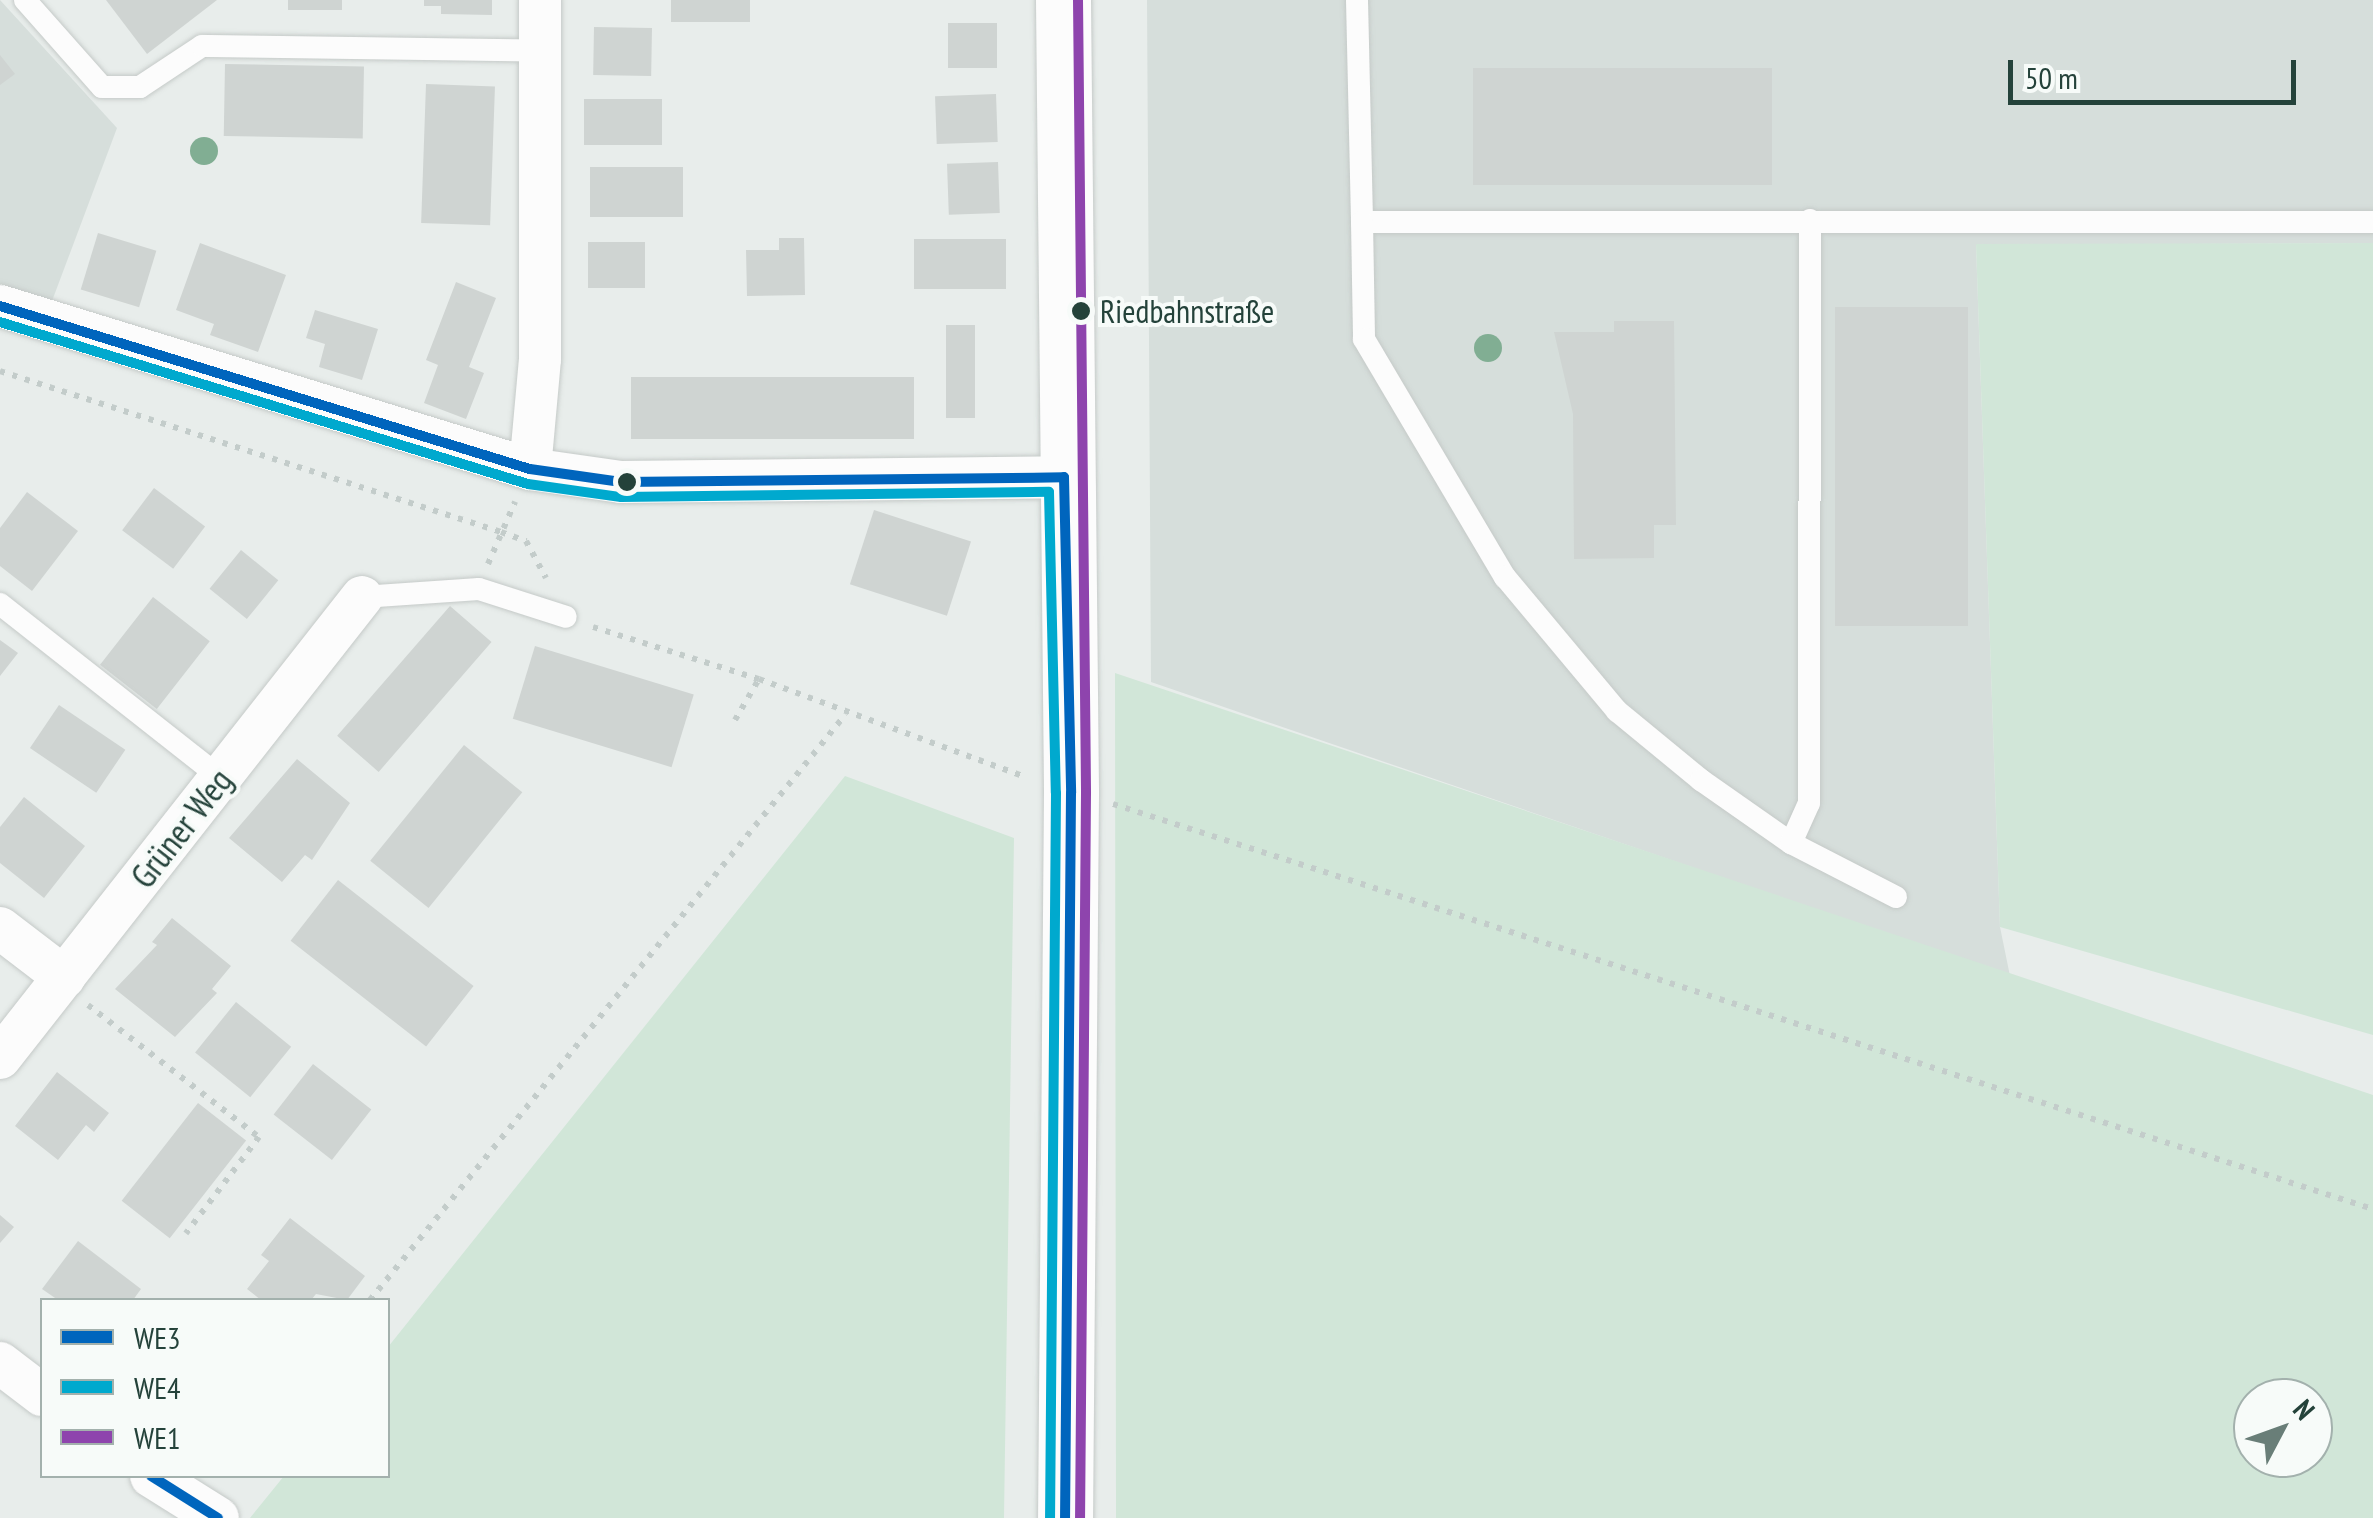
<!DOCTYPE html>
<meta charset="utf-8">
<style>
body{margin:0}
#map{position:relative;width:2373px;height:1518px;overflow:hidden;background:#e8edeb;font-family:"PT Sans Narrow",sans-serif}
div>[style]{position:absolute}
.built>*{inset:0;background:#d6dedb}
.green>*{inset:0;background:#d1e6d8}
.building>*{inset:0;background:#cfd4d2;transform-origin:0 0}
.path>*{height:6px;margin-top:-3px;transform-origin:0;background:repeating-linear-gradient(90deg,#c3ccca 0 5px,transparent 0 13px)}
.roads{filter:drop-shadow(0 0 2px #c5cac8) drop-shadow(0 0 2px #c5cac8)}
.lane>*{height:22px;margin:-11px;padding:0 11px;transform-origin:11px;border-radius:11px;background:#fcfcfc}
.street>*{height:42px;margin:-21px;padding:0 21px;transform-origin:21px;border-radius:21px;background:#fcfcfc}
.secondary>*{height:55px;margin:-27.5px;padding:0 27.5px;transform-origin:27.5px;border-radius:27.5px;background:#fcfcfc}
.bus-1>*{height:10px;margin:-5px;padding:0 5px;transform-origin:5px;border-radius:5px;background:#0065bd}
.bus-2>*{height:10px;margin:-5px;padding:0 5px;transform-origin:5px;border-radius:5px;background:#00a9ce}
.bus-3>*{height:10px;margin:-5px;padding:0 5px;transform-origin:5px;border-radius:5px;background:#8e44ad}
.trees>*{width:28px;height:28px;margin:-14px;border-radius:50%;background:#81ae93}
.dots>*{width:28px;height:28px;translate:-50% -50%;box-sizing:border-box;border:5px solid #f7fbf9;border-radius:50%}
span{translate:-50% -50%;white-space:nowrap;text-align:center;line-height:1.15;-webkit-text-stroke:8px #f7fbf9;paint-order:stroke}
.bus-label{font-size:32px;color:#24423a}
.left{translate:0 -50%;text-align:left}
.street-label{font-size:35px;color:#24423a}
.legend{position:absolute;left:40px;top:1298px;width:350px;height:180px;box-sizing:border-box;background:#f7fbf9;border:2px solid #a3b1ad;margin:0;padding:12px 18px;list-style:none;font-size:30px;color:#24423a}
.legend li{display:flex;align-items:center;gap:20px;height:50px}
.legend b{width:50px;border:2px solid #a3b1ad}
.north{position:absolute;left:2233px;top:1378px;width:100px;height:100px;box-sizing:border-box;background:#f7fbf9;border:2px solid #a3b1ad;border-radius:50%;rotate:49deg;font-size:28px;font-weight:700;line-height:40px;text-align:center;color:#24423a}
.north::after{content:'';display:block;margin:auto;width:35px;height:45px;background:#697e78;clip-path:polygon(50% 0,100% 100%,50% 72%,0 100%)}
.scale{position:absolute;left:2008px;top:60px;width:288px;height:45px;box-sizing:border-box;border:5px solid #24423a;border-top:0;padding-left:12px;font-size:30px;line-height:35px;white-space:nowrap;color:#24423a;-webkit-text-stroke:8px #f7fbf9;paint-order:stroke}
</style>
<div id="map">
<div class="built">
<div style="clip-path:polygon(0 0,117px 128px,52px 301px,0 284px)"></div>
<div style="clip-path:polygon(1147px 0,2373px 0,2373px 243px,1976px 245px,2000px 927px,2010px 976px,1151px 682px)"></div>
</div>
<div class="green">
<div style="clip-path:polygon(2373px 243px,2373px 1035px,2000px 927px,1976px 244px)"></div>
<div style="clip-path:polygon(evenodd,1115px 673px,2373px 1095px,2373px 1518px,1116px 1518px,1115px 673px,2313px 1398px,2313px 1458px,2253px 1458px,2253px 1398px,2313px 1398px)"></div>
<div style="clip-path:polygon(845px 776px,1014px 838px,1004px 1518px,250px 1518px,284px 1476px,388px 1476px,388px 1347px)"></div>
</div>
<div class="building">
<div style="clip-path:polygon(106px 0,217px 0,147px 54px)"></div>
<div style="left:288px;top:0;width:54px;height:10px"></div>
<div style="clip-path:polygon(424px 0,492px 0,492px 15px,441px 14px,441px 6px,424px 6px)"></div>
<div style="left:671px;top:0;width:79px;height:22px"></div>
<div style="left:948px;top:23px;width:49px;height:45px"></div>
<div style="left:594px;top:27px;width:58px;height:48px;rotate:1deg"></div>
<div style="clip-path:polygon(0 55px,15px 74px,0 85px)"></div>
<div style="left:225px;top:64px;width:139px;height:72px;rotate:1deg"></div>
<div style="left:1772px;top:68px;width:117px;height:299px;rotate:90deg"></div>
<div style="left:426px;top:84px;width:69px;height:139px;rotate:2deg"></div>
<div style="left:996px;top:94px;width:48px;height:61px;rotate:88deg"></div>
<div style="left:662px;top:99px;width:46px;height:78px;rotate:90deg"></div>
<div style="left:998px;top:162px;width:51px;height:51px;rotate:88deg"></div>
<div style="left:590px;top:167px;width:93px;height:50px"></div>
<div style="left:98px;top:233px;width:61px;height:59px;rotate:17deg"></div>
<div style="clip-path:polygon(779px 238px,804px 238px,805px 295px,747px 296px,746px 250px,779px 250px)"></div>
<div style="left:914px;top:239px;width:92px;height:50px"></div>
<div style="left:588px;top:242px;width:57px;height:46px"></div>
<div style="clip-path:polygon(200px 243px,286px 275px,258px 352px,210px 335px,214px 324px,176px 310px)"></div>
<div style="clip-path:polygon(456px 282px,496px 298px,469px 367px,484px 373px,466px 419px,424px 403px,438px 365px,426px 360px)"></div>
<div style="left:1968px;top:307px;width:319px;height:133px;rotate:90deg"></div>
<div style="clip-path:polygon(315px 310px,378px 329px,362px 380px,319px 367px,325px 344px,306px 338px)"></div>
<div style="clip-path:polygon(1614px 321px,1674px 321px,1676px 525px,1654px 525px,1654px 558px,1574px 559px,1573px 414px,1554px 332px,1614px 332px)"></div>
<div style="left:946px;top:325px;width:29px;height:93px"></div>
<div style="left:631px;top:377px;width:283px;height:62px"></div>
<div style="left:154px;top:488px;width:64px;height:53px;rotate:37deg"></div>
<div style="clip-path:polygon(27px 492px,78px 531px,32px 591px,0 566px,0 528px)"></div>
<div style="left:874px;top:510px;width:102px;height:78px;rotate:18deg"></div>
<div style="left:241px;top:550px;width:48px;height:50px;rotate:39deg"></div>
<div style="left:153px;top:597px;width:72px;height:86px;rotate:38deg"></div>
<div style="left:450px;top:606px;width:55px;height:172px;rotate:41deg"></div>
<div style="clip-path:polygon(0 640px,18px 653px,0 676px)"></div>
<div style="left:535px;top:646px;width:166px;height:76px;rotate:17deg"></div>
<div style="left:59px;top:705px;width:80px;height:52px;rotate:34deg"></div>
<div style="left:464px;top:745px;width:75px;height:149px;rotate:39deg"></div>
<div style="clip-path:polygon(297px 759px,350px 803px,312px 860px,305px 855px,282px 882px,229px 838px)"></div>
<div style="clip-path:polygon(24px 797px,85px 846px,44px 898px,0 863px,0 827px)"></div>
<div style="left:338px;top:880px;width:172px;height:77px;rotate:38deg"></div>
<div style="clip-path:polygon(172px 918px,231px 966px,212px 989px,217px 993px,175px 1037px,115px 989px,157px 945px,152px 942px)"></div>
<div style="left:236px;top:1002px;width:71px;height:65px;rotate:39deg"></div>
<div style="left:313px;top:1064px;width:74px;height:64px;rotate:38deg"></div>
<div style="clip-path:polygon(57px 1072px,109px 1113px,94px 1132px,86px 1125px,58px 1160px,15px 1126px)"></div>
<div style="left:198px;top:1103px;width:61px;height:124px;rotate:38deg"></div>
<div style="clip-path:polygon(0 1215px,14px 1227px,0 1243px)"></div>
<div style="clip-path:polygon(290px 1218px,365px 1276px,347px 1300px,316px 1294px,311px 1300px,261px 1300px,247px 1289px,269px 1261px,261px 1255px)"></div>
<div style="clip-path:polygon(78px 1241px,141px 1289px,133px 1300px,58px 1300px,42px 1289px)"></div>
</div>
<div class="path">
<div style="left:0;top:371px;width:526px;rotate:17.82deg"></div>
<div style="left:501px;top:532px;width:27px;rotate:20deg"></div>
<div style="left:526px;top:541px;width:42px;rotate:61.6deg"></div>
<div style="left:488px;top:564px;width:68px;rotate:-66.5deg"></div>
<div style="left:593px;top:627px;width:174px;rotate:17.4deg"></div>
<div style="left:759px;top:679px;width:283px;rotate:20.2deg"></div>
<div style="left:735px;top:720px;width:48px;rotate:-59.7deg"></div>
<div style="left:1113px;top:804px;width:1323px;rotate:17.82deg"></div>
<div style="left:88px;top:1005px;width:216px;rotate:37.7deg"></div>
<div style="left:259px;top:1137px;width:121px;rotate:127.2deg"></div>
<div style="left:370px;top:1300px;width:754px;rotate:-50.92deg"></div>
</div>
<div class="roads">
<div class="lane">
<div style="left:25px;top:0;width:116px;rotate:48.5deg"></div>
<div style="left:102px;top:87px;width:38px"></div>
<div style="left:140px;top:87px;width:74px;rotate:-33.5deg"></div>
<div style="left:202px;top:46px;width:338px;rotate:0.8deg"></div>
<div style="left:1357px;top:0;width:222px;rotate:88.7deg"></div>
<div style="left:1362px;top:222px;width:1011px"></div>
<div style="left:1362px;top:222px;width:117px;rotate:89deg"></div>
<div style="left:1364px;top:339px;width:277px;rotate:59.4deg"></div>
<div style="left:1505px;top:577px;width:175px;rotate:50.1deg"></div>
<div style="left:1617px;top:711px;width:109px;rotate:39.4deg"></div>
<div style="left:1701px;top:780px;width:110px;rotate:35deg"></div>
<div style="left:1791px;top:843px;width:118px;rotate:27.2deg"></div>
<div style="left:362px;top:597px;width:117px;rotate:-3.9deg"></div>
<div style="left:479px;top:589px;width:91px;rotate:17.8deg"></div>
<div style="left:0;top:604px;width:281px;rotate:38.2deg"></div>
<div style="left:1791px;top:843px;width:44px;rotate:-65.8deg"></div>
<div style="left:1809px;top:803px;width:583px;rotate:-89.9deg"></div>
</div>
<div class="street">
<div style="left:0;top:306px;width:554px;rotate:17.1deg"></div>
<div style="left:530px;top:469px;width:92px;rotate:8.1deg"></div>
<div style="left:621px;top:482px;width:443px;rotate:-0.6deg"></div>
<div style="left:530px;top:469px;width:110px;rotate:-84.8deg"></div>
<div style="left:540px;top:359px;width:359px;rotate:-90deg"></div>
<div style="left:0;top:928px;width:81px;rotate:37.4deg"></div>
<div style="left:0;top:1058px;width:586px;rotate:-51.86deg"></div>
<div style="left:0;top:1363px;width:53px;rotate:37.3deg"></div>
<div style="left:151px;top:1476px;width:79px;rotate:32.1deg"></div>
</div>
<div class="secondary">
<div style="left:1063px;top:0;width:793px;rotate:89.42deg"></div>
<div style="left:1071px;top:793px;width:725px;rotate:90.47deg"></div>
</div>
</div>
<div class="bus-1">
<div style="left:0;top:306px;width:554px;rotate:17.1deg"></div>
<div style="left:530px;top:469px;width:92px;rotate:8.1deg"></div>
<div style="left:621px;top:482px;width:443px;rotate:-0.6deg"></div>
<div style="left:1064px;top:477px;width:316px;rotate:88.7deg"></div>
<div style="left:1071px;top:793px;width:725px;rotate:90.47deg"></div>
<div style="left:151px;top:1476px;width:79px;rotate:32.1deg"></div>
</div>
<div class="bus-2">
<div style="left:0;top:322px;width:552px;rotate:17.06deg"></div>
<div style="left:528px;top:484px;width:94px;rotate:8deg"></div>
<div style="left:621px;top:497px;width:428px;rotate:-0.7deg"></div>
<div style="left:1049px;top:492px;width:301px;rotate:88.7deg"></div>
<div style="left:1056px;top:793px;width:725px;rotate:90.47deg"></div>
</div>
<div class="bus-3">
<div style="left:1078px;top:0;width:793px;rotate:89.42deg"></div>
<div style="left:1086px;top:793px;width:725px;rotate:90.47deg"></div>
</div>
<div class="trees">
<div style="left:204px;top:151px"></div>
<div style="left:1488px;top:348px"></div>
</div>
<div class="dots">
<div style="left:1081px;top:311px;background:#24423a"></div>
<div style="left:627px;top:482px;background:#24423a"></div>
</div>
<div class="bus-label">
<span class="left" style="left:1100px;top:311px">Riedbahnstraße</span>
</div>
<div class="street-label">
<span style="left:181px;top:828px;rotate:-52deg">Grüner Weg</span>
</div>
<ul class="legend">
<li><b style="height:12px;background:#0065bd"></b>WE3</li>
<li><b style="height:12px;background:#00a9ce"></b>WE4</li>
<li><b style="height:12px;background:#8e44ad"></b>WE1</li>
</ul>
<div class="north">N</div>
<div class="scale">50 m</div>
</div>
